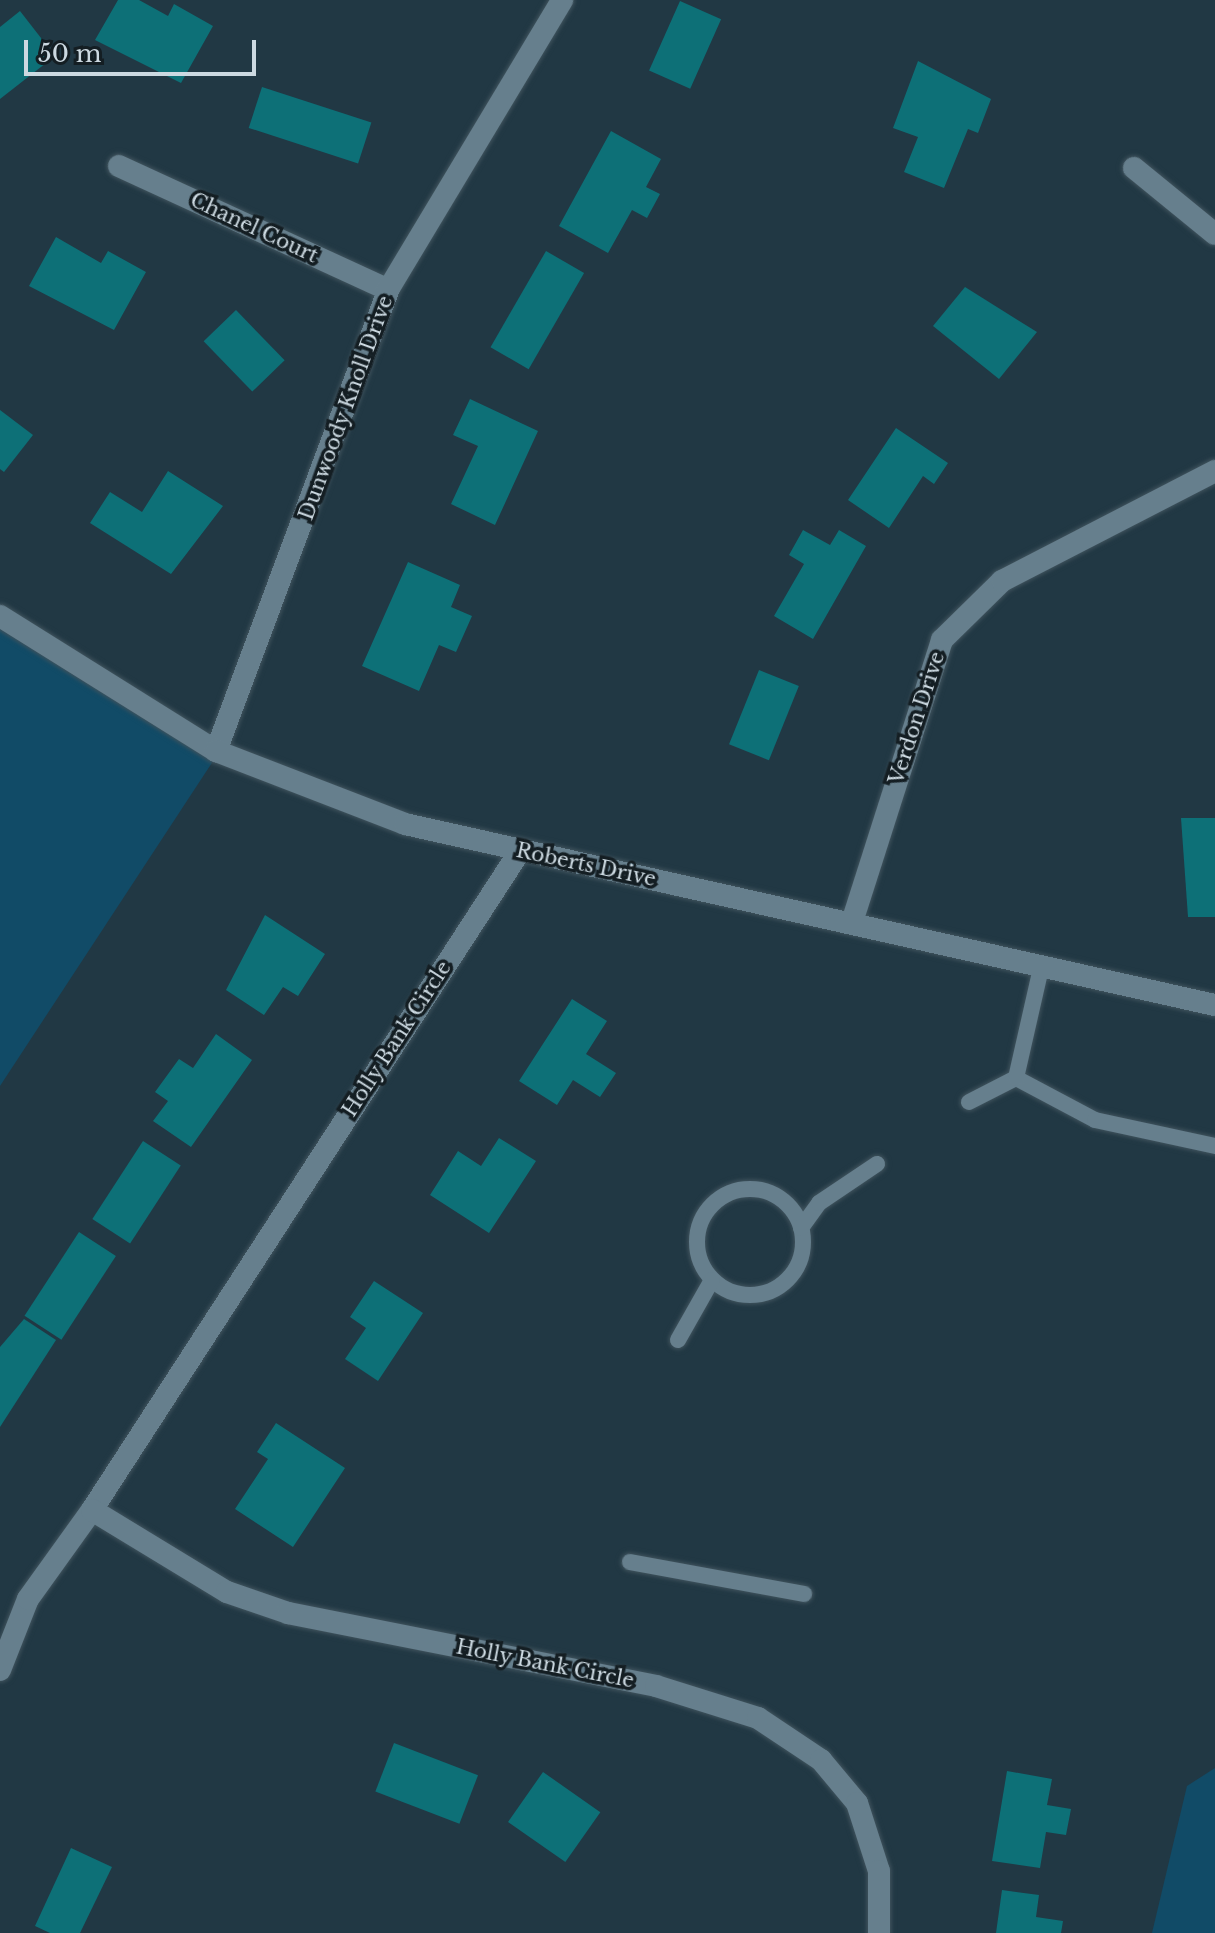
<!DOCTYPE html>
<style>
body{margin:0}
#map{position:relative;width:1215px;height:1933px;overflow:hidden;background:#213844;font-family:"Libre Baskerville",serif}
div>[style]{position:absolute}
.green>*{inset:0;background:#114b67}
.building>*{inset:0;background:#0d7077;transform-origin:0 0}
.roads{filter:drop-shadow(0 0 2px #40535d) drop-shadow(0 0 2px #40535d)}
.service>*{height:16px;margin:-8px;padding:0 8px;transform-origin:8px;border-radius:8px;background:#667f8d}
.service>.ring{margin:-8px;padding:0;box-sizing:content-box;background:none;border:16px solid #667f8d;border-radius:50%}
.minor>*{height:22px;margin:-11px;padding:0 11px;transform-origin:11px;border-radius:11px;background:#667f8d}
.tertiary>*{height:22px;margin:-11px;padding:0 11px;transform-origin:11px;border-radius:11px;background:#667f8d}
span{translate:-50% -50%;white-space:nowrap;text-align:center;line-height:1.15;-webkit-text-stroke:7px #141e23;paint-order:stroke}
.street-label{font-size:20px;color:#ccd9e1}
.scale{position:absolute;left:24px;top:40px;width:232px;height:36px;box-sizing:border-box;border:4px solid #ccd9e1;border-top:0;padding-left:10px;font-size:24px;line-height:28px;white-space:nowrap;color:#ccd9e1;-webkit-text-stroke:6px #141e23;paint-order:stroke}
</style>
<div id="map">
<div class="green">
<div style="clip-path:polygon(0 621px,219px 752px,0 1086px)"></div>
<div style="clip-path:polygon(1215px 1768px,1215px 1933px,1152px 1933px,1187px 1786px)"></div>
</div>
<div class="building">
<div style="clip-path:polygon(118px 0,139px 0,168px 16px,174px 4px,213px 26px,181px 83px,95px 40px)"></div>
<div style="left:680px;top:1px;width:45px;height:76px;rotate:24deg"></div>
<div style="clip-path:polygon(20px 11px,55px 56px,0 99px,0 27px)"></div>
<div style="clip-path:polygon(918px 61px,991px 99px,978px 133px,968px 129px,944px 188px,904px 172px,918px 137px,893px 128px)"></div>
<div style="left:262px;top:87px;width:115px;height:43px;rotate:18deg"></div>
<div style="clip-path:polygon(611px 131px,661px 159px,646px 187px,660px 194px,647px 218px,632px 210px,608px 253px,559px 226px)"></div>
<div style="clip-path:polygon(56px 237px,101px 263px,108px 251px,146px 272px,114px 330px,29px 286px)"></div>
<div style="left:546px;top:251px;width:44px;height:111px;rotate:30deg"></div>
<div style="clip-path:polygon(965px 287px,1037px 332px,999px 379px,933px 326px)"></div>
<div style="left:236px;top:310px;width:70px;height:45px;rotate:46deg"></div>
<div style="clip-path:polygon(470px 399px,538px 431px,495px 525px,451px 504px,478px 446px,453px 435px)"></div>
<div style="clip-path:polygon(0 410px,33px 435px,4px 472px,0 469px)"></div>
<div style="clip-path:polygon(896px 428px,948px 463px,934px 484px,923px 476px,889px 528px,848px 500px)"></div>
<div style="clip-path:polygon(168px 471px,223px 506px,171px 574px,90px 523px,110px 492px,142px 512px)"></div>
<div style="clip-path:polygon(803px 530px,830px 545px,839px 530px,866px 546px,813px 639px,774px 616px,804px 564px,789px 555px)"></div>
<div style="clip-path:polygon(408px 562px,460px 585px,451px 607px,472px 616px,456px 652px,439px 645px,419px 691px,362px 666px)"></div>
<div style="left:759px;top:670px;width:43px;height:80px;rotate:22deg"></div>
<div style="clip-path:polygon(1181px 818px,1215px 818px,1215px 917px,1188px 917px)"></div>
<div style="clip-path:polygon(265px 915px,325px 954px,298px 996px,283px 987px,264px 1015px,226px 990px)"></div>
<div style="clip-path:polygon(572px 999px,607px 1021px,586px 1054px,616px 1073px,600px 1097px,573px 1080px,557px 1105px,519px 1081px)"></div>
<div style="clip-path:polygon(216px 1034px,252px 1060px,191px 1147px,153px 1121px,168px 1101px,155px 1092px,179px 1059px,193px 1068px)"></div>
<div style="clip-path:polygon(499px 1138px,536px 1161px,489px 1233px,430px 1195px,458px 1151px,481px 1166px)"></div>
<div style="left:143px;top:1141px;width:45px;height:93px;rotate:33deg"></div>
<div style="left:79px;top:1232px;width:44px;height:100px;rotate:33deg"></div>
<div style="clip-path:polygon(374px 1281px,423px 1313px,378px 1381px,345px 1359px,366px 1328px,350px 1317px)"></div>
<div style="clip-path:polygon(24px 1319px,56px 1340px,0 1427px,0 1347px)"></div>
<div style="clip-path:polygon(276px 1423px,345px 1468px,293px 1547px,235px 1509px,268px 1459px,257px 1452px)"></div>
<div style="left:394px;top:1743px;width:90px;height:52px;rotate:21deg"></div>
<div style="clip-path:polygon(1007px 1771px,1052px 1779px,1047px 1805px,1071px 1809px,1066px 1835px,1046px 1832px,1040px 1868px,992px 1861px)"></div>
<div style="left:543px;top:1772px;width:70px;height:61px;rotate:35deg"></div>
<div style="clip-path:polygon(71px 1848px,112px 1867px,80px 1933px,50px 1933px,35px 1926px)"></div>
<div style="clip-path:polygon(1002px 1890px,1039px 1895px,1036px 1917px,1063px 1921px,1061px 1933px,996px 1933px)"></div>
</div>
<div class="roads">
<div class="service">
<div style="left:1016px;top:1078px;width:89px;rotate:28deg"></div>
<div style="left:1095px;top:1120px;width:123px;rotate:12.2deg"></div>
<div style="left:969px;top:1102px;width:53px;rotate:-27.1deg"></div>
<div style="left:1016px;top:1078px;width:117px;rotate:-77.2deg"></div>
<div class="ring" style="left:697px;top:1189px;width:90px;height:90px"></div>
<div style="left:801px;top:1228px;width:31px;rotate:-54deg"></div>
<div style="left:819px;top:1203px;width:70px;rotate:-33.9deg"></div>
<div style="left:678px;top:1340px;width:69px;rotate:-60.5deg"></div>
<div style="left:630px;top:1562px;width:177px;rotate:10.4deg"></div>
</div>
<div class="minor">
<div style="left:119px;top:166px;width:296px;rotate:24.7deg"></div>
<div style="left:1134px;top:168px;width:104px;rotate:39.2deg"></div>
<div style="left:216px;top:751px;width:492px;rotate:-69.5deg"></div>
<div style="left:388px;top:290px;width:338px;rotate:-59deg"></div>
<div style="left:852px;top:922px;width:296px;rotate:-72.3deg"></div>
<div style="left:942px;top:640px;width:84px;rotate:-44.5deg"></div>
<div style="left:1002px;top:581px;width:240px;rotate:-27.3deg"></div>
<div style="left:92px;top:1510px;width:786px;rotate:-57deg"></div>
<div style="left:0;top:1670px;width:76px;rotate:-68.5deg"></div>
<div style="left:28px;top:1599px;width:110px;rotate:-54.3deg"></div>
<div style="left:92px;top:1510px;width:158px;rotate:31.3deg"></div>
<div style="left:227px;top:1592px;width:65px;rotate:19deg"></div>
<div style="left:288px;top:1613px;width:375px;rotate:11.2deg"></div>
<div style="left:656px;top:1686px;width:107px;rotate:17.4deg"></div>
<div style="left:758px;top:1718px;width:76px;rotate:33.7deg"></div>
<div style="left:821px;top:1760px;width:56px;rotate:50.1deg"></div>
<div style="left:857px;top:1803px;width:71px;rotate:72.1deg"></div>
<div style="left:879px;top:1871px;width:62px;rotate:90deg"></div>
</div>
<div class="tertiary">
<div style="left:0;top:616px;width:255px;rotate:32deg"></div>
<div style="left:216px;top:751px;width:203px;rotate:21.1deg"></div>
<div style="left:405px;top:824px;width:830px;rotate:12.6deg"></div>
</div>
</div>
<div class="street-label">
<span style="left:254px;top:228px;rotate:25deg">Chanel Court</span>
<span style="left:346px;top:408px;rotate:-70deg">Dunwoody Knoll Drive</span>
<span style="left:917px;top:718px;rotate:-72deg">Verdon Drive</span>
<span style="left:586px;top:865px;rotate:12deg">Roberts Drive</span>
<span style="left:397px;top:1039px;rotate:-57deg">Holly Bank Circle</span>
<span style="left:545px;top:1664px;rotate:11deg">Holly Bank Circle</span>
</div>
<div class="scale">50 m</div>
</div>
